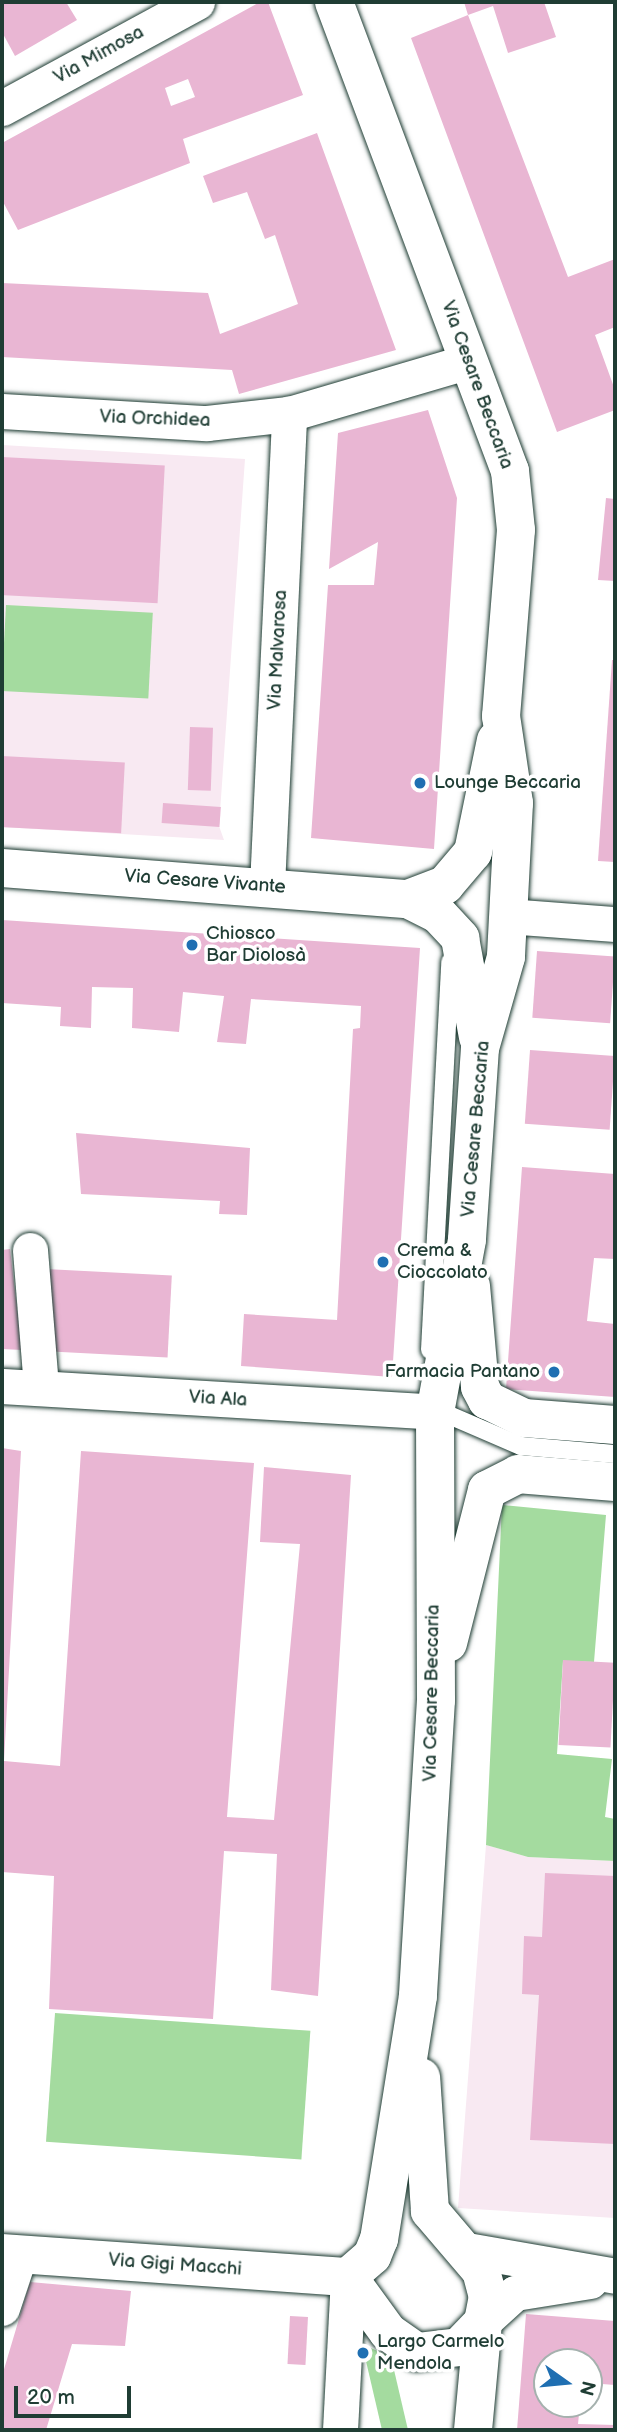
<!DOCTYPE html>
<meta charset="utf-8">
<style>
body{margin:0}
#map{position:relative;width:617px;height:2432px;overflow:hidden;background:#fff;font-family:"Balsamiq Sans",sans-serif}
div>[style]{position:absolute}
.built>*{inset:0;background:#f8e9f2}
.green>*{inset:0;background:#a4db9f;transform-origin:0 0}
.building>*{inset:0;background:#e9b6d3;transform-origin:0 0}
.roads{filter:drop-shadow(0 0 2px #1f3d34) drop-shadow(0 0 2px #1f3d34)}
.lane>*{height:18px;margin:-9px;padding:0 9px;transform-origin:9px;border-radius:9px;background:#fff}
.street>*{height:35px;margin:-17.5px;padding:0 17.5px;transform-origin:17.5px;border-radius:17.5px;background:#fff}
.secondary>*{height:38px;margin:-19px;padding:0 19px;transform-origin:19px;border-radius:19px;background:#fff}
.dots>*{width:19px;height:19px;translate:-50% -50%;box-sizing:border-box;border:4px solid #fff;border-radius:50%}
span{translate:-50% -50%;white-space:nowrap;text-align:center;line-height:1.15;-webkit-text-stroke:7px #fff;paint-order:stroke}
.street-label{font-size:19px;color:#1f3d34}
.poi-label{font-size:19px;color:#1f3d34}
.left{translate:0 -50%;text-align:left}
.right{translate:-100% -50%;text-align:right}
.frame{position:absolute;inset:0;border:4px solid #1f3d34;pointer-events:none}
.north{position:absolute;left:533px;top:2348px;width:70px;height:70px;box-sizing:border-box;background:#fff;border:2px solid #a5b1ae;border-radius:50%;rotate:105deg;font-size:19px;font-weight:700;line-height:28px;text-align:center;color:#1f3d34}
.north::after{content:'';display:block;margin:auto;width:24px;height:32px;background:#1f6fb2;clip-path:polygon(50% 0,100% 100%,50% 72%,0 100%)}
.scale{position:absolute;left:14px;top:2386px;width:117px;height:32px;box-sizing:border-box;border:4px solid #1f3d34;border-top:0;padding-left:9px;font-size:21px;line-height:24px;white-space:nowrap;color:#1f3d34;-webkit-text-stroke:5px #fff;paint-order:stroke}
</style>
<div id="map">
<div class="built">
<div style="clip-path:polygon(2px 445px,245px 459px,219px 826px,224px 840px,2px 827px)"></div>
<div style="clip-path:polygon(486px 1845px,528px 1857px,615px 1861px,615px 2218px,458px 2208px)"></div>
</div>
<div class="green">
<div style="left:6px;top:605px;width:147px;height:86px;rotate:3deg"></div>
<div style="clip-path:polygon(502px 1505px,606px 1515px,594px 1662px,563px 1661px,557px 1754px,612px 1759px,605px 1817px,615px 1819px,615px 1861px,528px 1857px,486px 1845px)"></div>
<div style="left:55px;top:2013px;width:256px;height:129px;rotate:4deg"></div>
<div style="clip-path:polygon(362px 2344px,391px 2357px,408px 2430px,382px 2430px)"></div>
</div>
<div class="building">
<div style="clip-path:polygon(2px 2px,66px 2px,77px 20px,15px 56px,2px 32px)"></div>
<div style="clip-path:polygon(evenodd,260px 2px,268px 2px,303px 95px,183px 139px,190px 163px,18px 230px,2px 200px,2px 143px,260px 2px,188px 79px,195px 97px,171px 106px,165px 88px,188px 79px)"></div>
<div style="clip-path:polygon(464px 2px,544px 2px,556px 37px,508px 53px,493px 6px,468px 15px)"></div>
<div style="clip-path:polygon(468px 15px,568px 277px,615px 259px,615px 327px,595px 335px,615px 390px,615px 410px,557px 432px,411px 38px)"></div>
<div style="clip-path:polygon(317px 133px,396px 350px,239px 394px,232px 370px,2px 357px,2px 283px,208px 293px,220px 334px,298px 304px,275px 235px,265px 239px,247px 192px,213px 203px,203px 176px)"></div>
<div style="clip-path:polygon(428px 410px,457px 498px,434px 849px,311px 838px,328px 585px,374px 585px,378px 542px,329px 569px,338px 433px)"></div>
<div style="left:2px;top:457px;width:163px;height:138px;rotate:3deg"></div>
<div style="clip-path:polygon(606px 498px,615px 499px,615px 581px,598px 580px)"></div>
<div style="clip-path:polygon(612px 660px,615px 660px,615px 862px,598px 861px)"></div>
<div style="left:190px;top:727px;width:23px;height:63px;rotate:2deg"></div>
<div style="left:2px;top:756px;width:123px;height:71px;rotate:3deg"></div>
<div style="left:163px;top:803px;width:58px;height:20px;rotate:4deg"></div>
<div style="clip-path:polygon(2px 920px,420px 948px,392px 1377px,241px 1366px,244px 1314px,337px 1320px,353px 1029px,360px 1028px,361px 1006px,251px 999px,246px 1044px,217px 1042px,224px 996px,183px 992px,179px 1032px,132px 1028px,133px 988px,92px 987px,91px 1028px,60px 1026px,61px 1007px,2px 1003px)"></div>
<div style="left:537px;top:951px;width:78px;height:67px;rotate:4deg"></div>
<div style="left:530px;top:1050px;width:85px;height:74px;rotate:4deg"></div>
<div style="clip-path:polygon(76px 1133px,250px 1148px,247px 1215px,219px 1214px,220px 1201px,81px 1194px)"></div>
<div style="clip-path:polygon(522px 1167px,615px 1174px,615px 1259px,594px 1258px,587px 1321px,615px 1324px,615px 1397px,506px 1389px)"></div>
<div style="clip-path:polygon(10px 1249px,22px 1350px,2px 1349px,2px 1250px)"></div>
<div style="left:46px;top:1269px;width:126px;height:82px;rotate:3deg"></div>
<div style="clip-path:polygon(2px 1448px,21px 1451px,4px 1761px,60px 1766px,81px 1451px,254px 1463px,227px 1817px,274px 1820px,300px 1544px,260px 1542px,264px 1467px,351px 1475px,318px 1996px,271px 1990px,277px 1854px,224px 1851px,213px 2019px,49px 2009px,54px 1876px,2px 1872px)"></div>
<div style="left:563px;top:1660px;width:52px;height:85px;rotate:3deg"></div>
<div style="clip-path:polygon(545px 1873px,615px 1876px,615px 2144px,530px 2140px,539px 1995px,522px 1994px,524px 1936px,542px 1937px)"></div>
<div style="clip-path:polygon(30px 2282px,131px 2291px,125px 2346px,72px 2344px,46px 2430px,2px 2430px,2px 2376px)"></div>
<div style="clip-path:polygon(526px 2314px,615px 2321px,615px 2385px,589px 2383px,589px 2362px,547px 2362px,547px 2404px,580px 2404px,578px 2424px,615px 2425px,615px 2430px,517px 2430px)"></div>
<div style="left:290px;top:2316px;width:18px;height:48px;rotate:3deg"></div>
</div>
<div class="roads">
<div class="lane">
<div style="left:430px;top:1350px;width:389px;rotate:-87deg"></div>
<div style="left:435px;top:1409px;width:94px;rotate:23.3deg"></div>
<div style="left:521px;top:1446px;width:94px;rotate:4.9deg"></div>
</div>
<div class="street">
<div style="left:2px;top:108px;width:222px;rotate:-28.5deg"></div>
<div style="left:2px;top:411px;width:205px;rotate:3.4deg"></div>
<div style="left:207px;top:423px;width:82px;rotate:-6.3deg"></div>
<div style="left:289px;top:414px;width:188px;rotate:-16.4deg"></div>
<div style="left:267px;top:886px;width:473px;rotate:-87.3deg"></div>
<div style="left:508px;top:916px;width:107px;rotate:4.3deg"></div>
<div style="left:30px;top:1250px;width:138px;rotate:85.4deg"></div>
<div style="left:2px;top:1386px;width:434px;rotate:3.4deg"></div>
<div style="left:461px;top:2249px;width:156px;rotate:9.9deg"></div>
<div style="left:2px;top:2308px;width:57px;rotate:-71.6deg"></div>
<div style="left:483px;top:2322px;width:43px;rotate:-42.2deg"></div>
<div style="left:515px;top:2293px;width:76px;rotate:-9.1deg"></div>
<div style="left:340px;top:2430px;width:153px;rotate:-87deg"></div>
</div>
<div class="secondary">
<div style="left:334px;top:2px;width:501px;rotate:69.43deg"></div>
<div style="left:510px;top:471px;width:59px;rotate:84.2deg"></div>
<div style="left:516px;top:530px;width:187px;rotate:94.6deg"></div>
<div style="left:501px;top:716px;width:88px;rotate:81.5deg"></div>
<div style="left:514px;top:803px;width:154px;rotate:93deg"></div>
<div style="left:506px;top:957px;width:95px;rotate:105.9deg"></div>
<div style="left:480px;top:1048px;width:192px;rotate:93.9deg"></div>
<div style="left:467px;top:1240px;width:175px;rotate:100.5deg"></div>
<div style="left:435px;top:1412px;width:288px;rotate:89.8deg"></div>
<div style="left:436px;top:1700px;width:297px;rotate:93.5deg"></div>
<div style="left:418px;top:1996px;width:246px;rotate:99.1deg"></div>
<div style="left:379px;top:2239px;width:18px;rotate:112deg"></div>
<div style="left:372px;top:2256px;width:32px;rotate:139deg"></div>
<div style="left:2px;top:868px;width:407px;rotate:4.4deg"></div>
<div style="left:408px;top:899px;width:34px;rotate:27deg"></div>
<div style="left:438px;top:914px;width:33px;rotate:47deg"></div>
<div style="left:460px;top:938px;width:101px;rotate:79.7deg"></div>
<div style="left:408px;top:899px;width:40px;rotate:-21deg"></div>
<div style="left:445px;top:885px;width:43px;rotate:-49.7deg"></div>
<div style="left:473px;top:852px;width:114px;rotate:-78.4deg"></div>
<div style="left:471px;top:1286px;width:101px;rotate:84.9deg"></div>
<div style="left:480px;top:1387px;width:15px;rotate:62deg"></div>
<div style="left:487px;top:1400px;width:41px;rotate:25.9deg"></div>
<div style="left:524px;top:1418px;width:91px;rotate:4.4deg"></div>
<div style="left:448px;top:1643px;width:158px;rotate:-75.7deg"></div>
<div style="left:487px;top:1490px;width:35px;rotate:-27deg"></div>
<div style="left:518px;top:1474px;width:97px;rotate:4.7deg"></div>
<div style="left:2px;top:2253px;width:347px;rotate:4deg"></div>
<div style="left:348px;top:2277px;width:68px;rotate:54deg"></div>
<div style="left:388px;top:2332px;width:35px;rotate:35deg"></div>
<div style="left:417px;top:2352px;width:42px;rotate:-6.8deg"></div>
<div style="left:459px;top:2347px;width:35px;rotate:-46deg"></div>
<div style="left:483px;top:2322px;width:25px;rotate:-79deg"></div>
<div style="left:488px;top:2297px;width:27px;rotate:-105deg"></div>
<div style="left:481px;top:2271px;width:79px;rotate:-130.4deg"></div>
<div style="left:430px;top:2211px;width:134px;rotate:-93.8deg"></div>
<div style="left:473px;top:2430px;width:108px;rotate:-84.7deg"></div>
</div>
</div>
<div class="dots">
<div style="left:420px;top:783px;background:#1f6fb2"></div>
<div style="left:192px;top:945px;background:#1f6fb2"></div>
<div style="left:383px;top:1262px;background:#1f6fb2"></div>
<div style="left:554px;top:1372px;background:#1f6fb2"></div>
<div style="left:363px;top:2353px;background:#1f6fb2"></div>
</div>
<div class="street-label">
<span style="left:99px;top:55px;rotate:-29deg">Via Mimosa</span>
<span style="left:477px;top:385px;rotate:70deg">Via Cesare Beccaria</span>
<span style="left:155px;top:419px;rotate:2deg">Via Orchidea</span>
<span style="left:278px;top:650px;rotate:-87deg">Via Malvarosa</span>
<span style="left:205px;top:882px;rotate:4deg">Via Cesare Vivante</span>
<span style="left:476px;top:1129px;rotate:-85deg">Via Cesare Beccaria</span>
<span style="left:218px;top:1399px;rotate:3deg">Via Ala</span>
<span style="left:432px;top:1693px;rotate:-89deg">Via Cesare Beccaria</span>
<span style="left:175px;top:2265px;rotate:4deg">Via Gigi Macchi</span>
</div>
<div class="poi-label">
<span class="left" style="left:434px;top:783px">Lounge Beccaria</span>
<span class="left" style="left:206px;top:945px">Chiosco<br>Bar Diolosà</span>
<span class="left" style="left:397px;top:1262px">Crema &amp;<br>Cioccolato</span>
<span class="right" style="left:540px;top:1372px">Farmacia Pantano</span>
<span class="left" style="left:377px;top:2353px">Largo Carmelo<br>Mendola</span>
</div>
<div class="frame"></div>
<div class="north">N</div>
<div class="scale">20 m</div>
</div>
